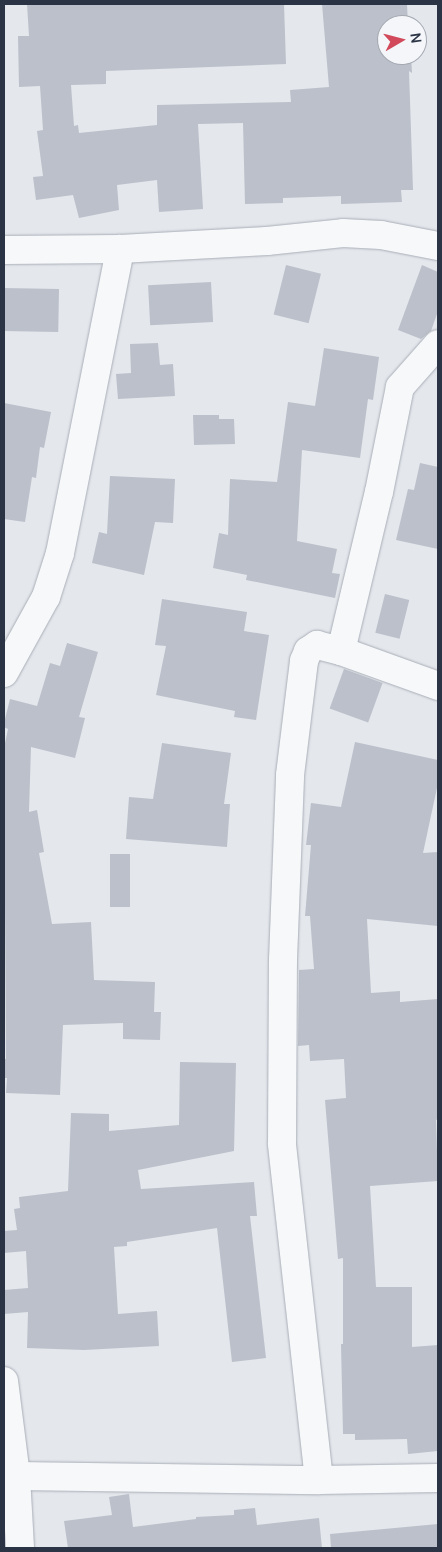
<!DOCTYPE html>
<style>
body{margin:0}
#map{position:relative;width:442px;height:1552px;overflow:hidden;background:#e4e7ec;font-family:Manrope,sans-serif}
div>[style]{position:absolute}
.building>*{inset:0;background:#bbc0ca;transform-origin:0 0}
.roads{filter:drop-shadow(0 0 1px #a9aeb7) drop-shadow(0 0 1px #a9aeb7)}
.minor>*{height:28px;margin:-14px;padding:0 14px;transform-origin:14px;border-radius:14px;background:#f7f8fa}
span{translate:-50% -50%;white-space:nowrap;text-align:center;line-height:1.15;-webkit-text-stroke:4px #f4f6f9;paint-order:stroke}
.frame{position:absolute;inset:0;border:5px solid #2b3445;pointer-events:none}
.north{position:absolute;left:377px;top:15px;width:50px;height:50px;box-sizing:border-box;background:#f4f6f9;border:1px solid #a4a8b1;border-radius:50%;rotate:82deg;font-size:14px;font-weight:700;line-height:20px;text-align:center;color:#2b3445}
.north::after{content:'';display:block;margin:auto;width:18px;height:22px;background:#d1495b;clip-path:polygon(50% 0,100% 100%,50% 72%,0 100%)}
</style>
<div id="map">
<div class="building">
<div style="clip-path:polygon(27px 4px,284px 4px,286px 64px,106px 71px,106px 84px,71px 85px,74px 126px,78px 125px,79px 133px,157px 125px,157px 105px,291px 102px,290px 90px,329px 87px,322px 4px,407px 4px,408px 25px,387px 25px,387px 55px,411px 55px,412px 73px,409px 71px,413px 190px,401px 190px,402px 202px,341px 204px,341px 196px,283px 198px,283px 203px,245px 204px,243px 123px,198px 124px,203px 209px,159px 212px,157px 180px,117px 185px,119px 210px,79px 218px,73px 195px,36px 200px,33px 177px,43px 176px,37px 131px,43px 130px,40px 86px,19px 87px,18px 36px,29px 36px)"></div>
<div style="left:286px;top:265px;width:36px;height:51px;rotate:14deg"></div>
<div style="clip-path:polygon(422px 265px,438px 272px,438px 311px,431px 331px,421px 339px,398px 330px)"></div>
<div style="left:211px;top:282px;width:40px;height:63px;rotate:87deg"></div>
<div style="left:4px;top:288px;width:55px;height:43px;rotate:1deg"></div>
<div style="clip-path:polygon(158px 343px,160px 365px,173px 364px,175px 396px,118px 399px,116px 374px,131px 373px,130px 344px)"></div>
<div style="clip-path:polygon(324px 348px,379px 357px,373px 400px,368px 399px,360px 458px,302px 450px,297px 541px,337px 549px,332px 573px,340px 574px,335px 598px,246px 580px,247px 575px,213px 568px,219px 533px,228px 535px,230px 479px,277px 482px,288px 402px,315px 406px)"></div>
<div style="clip-path:polygon(4px 403px,51px 412px,44px 448px,40px 447px,36px 478px,32px 477px,25px 522px,4px 519px)"></div>
<div style="clip-path:polygon(193px 415px,219px 415px,219px 419px,234px 419px,235px 444px,194px 445px)"></div>
<div style="clip-path:polygon(420px 463px,438px 467px,438px 549px,396px 540px,408px 489px,414px 490px)"></div>
<div style="clip-path:polygon(110px 476px,175px 479px,173px 523px,155px 522px,144px 575px,92px 563px,99px 532px,107px 534px)"></div>
<div style="left:385px;top:594px;width:25px;height:40px;rotate:14deg"></div>
<div style="clip-path:polygon(162px 599px,247px 612px,244px 631px,269px 635px,256px 720px,234px 717px,235px 711px,156px 695px,166px 646px,155px 645px)"></div>
<div style="clip-path:polygon(67px 643px,98px 652px,79px 717px,85px 718px,75px 758px,31px 747px,29px 812px,37px 810px,44px 852px,39px 853px,52px 924px,91px 922px,94px 980px,155px 982px,154px 1012px,161px 1012px,160px 1040px,123px 1039px,123px 1023px,63px 1025px,60px 1095px,6px 1093px,7px 1078px,4px 1078px,4px 1059px,6px 1059px,4px 748px,8px 729px,4px 727px,4px 723px,10px 699px,37px 706px,50px 663px,60px 666px)"></div>
<div style="left:344px;top:669px;width:41px;height:42px;rotate:20deg"></div>
<div style="clip-path:polygon(355px 742px,438px 760px,438px 783px,423px 853px,438px 852px,438px 926px,367px 919px,371px 993px,400px 991px,400px 1002px,438px 999px,438px 1119px,436px 1120px,438px 1181px,370px 1186px,376px 1287px,412px 1287px,412px 1347px,438px 1345px,438px 1451px,408px 1454px,407px 1439px,355px 1440px,355px 1434px,343px 1434px,341px 1344px,343px 1344px,343px 1258px,338px 1259px,325px 1100px,346px 1098px,344px 1059px,310px 1061px,309px 1045px,298px 1046px,299px 970px,314px 969px,310px 916px,305px 916px,311px 845px,306px 845px,311px 803px,341px 807px)"></div>
<div style="clip-path:polygon(162px 743px,231px 753px,224px 804px,230px 804px,227px 847px,126px 839px,129px 797px,153px 799px)"></div>
<div style="left:110px;top:854px;width:20px;height:53px"></div>
<div style="clip-path:polygon(180px 1062px,236px 1063px,234px 1151px,138px 1170px,141px 1189px,254px 1182px,257px 1216px,250px 1216px,266px 1358px,232px 1362px,217px 1228px,127px 1242px,127px 1246px,114px 1247px,118px 1314px,157px 1311px,159px 1346px,84px 1350px,27px 1348px,28px 1312px,4px 1314px,4px 1290px,28px 1288px,26px 1251px,4px 1253px,4px 1231px,17px 1230px,14px 1209px,20px 1208px,19px 1197px,68px 1191px,71px 1113px,109px 1114px,109px 1131px,179px 1125px)"></div>
<div style="clip-path:polygon(129px 1494px,133px 1527px,196px 1519px,196px 1517px,234px 1515px,234px 1510px,255px 1508px,257px 1525px,319px 1518px,322px 1548px,68px 1548px,64px 1521px,112px 1515px,109px 1497px)"></div>
<div style="clip-path:polygon(438px 1524px,438px 1548px,331px 1548px,330px 1534px)"></div>
</div>
<div class="roads">
<div class="minor">
<div style="left:4px;top:250px;width:116px;rotate:-0.5deg"></div>
<div style="left:120px;top:249px;width:147px;rotate:-3.1deg"></div>
<div style="left:267px;top:241px;width:76px;rotate:-6deg"></div>
<div style="left:343px;top:233px;width:38px;rotate:3deg"></div>
<div style="left:381px;top:235px;width:58px;rotate:10.9deg"></div>
<div style="left:341px;top:651px;width:163px;rotate:-76.6deg"></div>
<div style="left:379px;top:492px;width:107px;rotate:-78.7deg"></div>
<div style="left:400px;top:387px;width:57px;rotate:-48.5deg"></div>
<div style="left:4px;top:673px;width:87px;rotate:-61.1deg"></div>
<div style="left:46px;top:597px;width:46px;rotate:-72.3deg"></div>
<div style="left:60px;top:553px;width:310px;rotate:-78.8deg"></div>
<div style="left:4px;top:1381px;width:96px;rotate:82.8deg"></div>
<div style="left:16px;top:1476px;width:72px;rotate:86.8deg"></div>
<div style="left:16px;top:1476px;width:303px;rotate:0.8deg"></div>
<div style="left:319px;top:1480px;width:119px;rotate:-1deg"></div>
<div style="left:319px;top:1480px;width:339px;rotate:-96.3deg"></div>
<div style="left:282px;top:1143px;width:183px;rotate:-89.7deg"></div>
<div style="left:283px;top:960px;width:185px;rotate:-87.8deg"></div>
<div style="left:290px;top:775px;width:115px;rotate:-83deg"></div>
<div style="left:304px;top:661px;width:11px;rotate:-68deg"></div>
<div style="left:308px;top:651px;width:11px;rotate:-34deg"></div>
<div style="left:317px;top:645px;width:25px;rotate:14deg"></div>
<div style="left:341px;top:651px;width:103px;rotate:19.8deg"></div>
</div>
</div>
<div class="frame"></div>
<div class="north">N</div>
</div>
